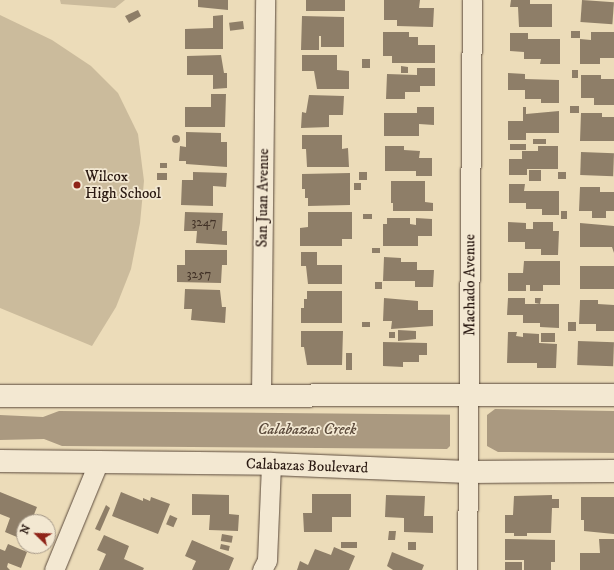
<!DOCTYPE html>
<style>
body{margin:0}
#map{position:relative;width:614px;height:570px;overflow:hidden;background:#ecdcb9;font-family:"IM FELL DW Pica",serif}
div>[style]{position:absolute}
.green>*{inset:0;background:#cbbb9c}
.water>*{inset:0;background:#aa9980}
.pier>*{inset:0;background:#ecdcb9;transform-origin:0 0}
.building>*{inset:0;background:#8e7e68;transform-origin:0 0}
.round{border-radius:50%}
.roads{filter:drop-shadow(0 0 1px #5a493b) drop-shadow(0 0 1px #5a493b)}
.street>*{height:19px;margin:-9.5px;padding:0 9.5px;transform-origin:9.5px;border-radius:9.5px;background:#f3e8d2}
.secondary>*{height:22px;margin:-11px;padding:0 11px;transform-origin:11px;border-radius:11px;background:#f3e8d2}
.dots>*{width:11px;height:11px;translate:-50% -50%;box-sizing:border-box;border:2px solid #f3e8d2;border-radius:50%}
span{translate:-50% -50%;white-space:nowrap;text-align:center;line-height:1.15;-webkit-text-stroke:3.5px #f3e8d2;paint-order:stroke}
.number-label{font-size:13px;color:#423227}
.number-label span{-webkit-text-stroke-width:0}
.poi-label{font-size:15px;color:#291811}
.left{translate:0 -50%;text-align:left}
.street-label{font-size:15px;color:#291811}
.water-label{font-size:16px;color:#5d4c3d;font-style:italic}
.north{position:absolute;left:16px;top:514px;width:40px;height:40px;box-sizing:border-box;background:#f3e8d2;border:1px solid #a29585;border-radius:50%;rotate:293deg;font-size:11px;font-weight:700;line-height:16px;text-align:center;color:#291811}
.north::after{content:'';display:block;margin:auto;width:14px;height:18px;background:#8f2418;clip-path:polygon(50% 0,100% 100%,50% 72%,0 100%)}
</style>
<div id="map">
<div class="green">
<div style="clip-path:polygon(60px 0,125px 0,115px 8px,61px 4px)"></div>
<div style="clip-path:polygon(0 15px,52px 40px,91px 66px,118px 93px,138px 134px,144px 181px,140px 223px,131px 269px,116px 307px,92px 346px,0 308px)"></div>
</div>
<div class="water">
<div style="clip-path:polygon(495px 409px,614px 411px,614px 453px,498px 452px,487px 446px,451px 445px,447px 449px,62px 446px,44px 439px,0 440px,0 415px,43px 417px,59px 411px,487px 415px)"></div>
</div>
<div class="pier">
<div style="left:450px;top:414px;width:37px;height:33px"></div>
</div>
<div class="building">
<div style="clip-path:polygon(198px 0,228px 0,228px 10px,198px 7px)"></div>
<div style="left:306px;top:0;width:39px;height:11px"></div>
<div style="clip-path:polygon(384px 0,420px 0,419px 8px,434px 8px,433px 27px,397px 26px,397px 20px,384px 20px)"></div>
<div style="clip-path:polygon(511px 0,530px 0,530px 4px,552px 4px,552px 27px,519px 27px,518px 7px,510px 7px)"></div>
<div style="left:582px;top:0;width:32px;height:22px;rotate:4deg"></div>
<div style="clip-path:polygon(138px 10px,141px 16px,129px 23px,125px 16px)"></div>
<div style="clip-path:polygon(223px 15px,223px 49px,185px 49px,185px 29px,213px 28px,213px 16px)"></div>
<div style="clip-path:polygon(302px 16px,344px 17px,344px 47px,321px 47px,321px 36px,319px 36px,319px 50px,301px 50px)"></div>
<div style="left:243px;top:21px;width:8px;height:14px;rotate:83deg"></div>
<div style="left:571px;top:31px;width:9px;height:7px"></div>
<div style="clip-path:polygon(383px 32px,409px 32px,409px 37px,418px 37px,418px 45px,435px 45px,435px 63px,392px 63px,392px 56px,383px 56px)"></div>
<div style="clip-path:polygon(591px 32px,614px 32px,614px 58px,600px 58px,600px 64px,580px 64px,580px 39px,591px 40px)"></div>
<div style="clip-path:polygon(510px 33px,528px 33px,528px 39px,560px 39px,560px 64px,540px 64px,541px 59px,524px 59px,524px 52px,510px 51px)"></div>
<div style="clip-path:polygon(221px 55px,224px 73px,227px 73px,227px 88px,213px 89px,213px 75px,187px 75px,187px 56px)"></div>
<div style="clip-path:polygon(302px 55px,337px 55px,337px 70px,349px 71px,349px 89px,317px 89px,314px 71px,302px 71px)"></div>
<div style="left:362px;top:59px;width:8px;height:9px"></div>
<div style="clip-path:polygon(401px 66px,408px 67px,408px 73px,401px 73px)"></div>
<div style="clip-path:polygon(417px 68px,435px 68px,435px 86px,420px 86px,420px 92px,405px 92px,405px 99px,386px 99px,387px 74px,417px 75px)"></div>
<div style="left:572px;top:70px;width:6px;height:8px"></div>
<div style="clip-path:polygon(508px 73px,525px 74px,525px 79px,559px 80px,559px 103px,541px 103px,541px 99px,525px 99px,525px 90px,508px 90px)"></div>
<div style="clip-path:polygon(581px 75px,601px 75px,601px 79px,614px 79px,614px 105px,594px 105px,594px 98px,581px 98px)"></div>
<div style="clip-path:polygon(211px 94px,226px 94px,225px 127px,185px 127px,185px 107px,211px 107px)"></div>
<div style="clip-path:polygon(309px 95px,344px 96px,343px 115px,329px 115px,329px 127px,301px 128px,302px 112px,306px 113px)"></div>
<div style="left:570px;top:106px;width:9px;height:7px"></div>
<div style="clip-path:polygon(417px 107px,434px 107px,434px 125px,419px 124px,419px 136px,384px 136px,384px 113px,417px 113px)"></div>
<div style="clip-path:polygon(523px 107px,526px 107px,526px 114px,559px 111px,559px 133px,526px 133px,526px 140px,508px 140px,508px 121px,523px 121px)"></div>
<div style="clip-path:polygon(581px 113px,602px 113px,602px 117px,614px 117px,614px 141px,580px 141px)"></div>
<div style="clip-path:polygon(186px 132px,221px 133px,221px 142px,227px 142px,227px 167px,186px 164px,186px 161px,179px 161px,180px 146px,186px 147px)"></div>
<div class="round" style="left:172px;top:135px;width:8px;height:8px"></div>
<div style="clip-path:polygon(302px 135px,342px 135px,342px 149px,348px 148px,349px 167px,307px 167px,306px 149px,302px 149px)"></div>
<div style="left:533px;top:139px;width:13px;height:5px"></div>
<div style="left:510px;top:144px;width:16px;height:6px"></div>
<div style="clip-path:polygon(385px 146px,404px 146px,404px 150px,420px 151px,419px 158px,432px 158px,432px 176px,416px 176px,416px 171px,385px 171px)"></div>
<div style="clip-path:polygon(538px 146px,558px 146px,558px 169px,527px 169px,527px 175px,509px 175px,509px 159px,522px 159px,522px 151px,538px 151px)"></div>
<div style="left:581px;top:152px;width:33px;height:23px;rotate:2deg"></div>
<div style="left:160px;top:163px;width:7px;height:5px"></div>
<div style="left:529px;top:170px;width:12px;height:11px"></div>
<div style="clip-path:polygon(193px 172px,227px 173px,226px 187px,213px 186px,213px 206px,181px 205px,182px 180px,193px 180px)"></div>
<div style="left:359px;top:172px;width:8px;height:8px"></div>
<div style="left:558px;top:172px;width:8px;height:7px"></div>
<div style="left:157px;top:173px;width:10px;height:7px"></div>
<div style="clip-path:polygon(350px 173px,350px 205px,308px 206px,308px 198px,305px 198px,305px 189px,302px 189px,302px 174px)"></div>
<div style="clip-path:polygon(391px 181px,425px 181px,425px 202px,433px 203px,433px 211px,393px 211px,393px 203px,391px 203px)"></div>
<div style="left:354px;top:183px;width:7px;height:7px"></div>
<div style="clip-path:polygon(509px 184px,525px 184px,524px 191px,559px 191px,559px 215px,542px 215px,542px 209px,526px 209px,526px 203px,509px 203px)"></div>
<div style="clip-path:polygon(580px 187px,600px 187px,600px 192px,614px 192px,614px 211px,606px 211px,606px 218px,592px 218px,592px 211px,579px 211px)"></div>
<div style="left:561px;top:211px;width:6px;height:8px"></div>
<div style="clip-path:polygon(185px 212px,223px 213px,222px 231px,227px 231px,227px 245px,196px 243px,197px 231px,184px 231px)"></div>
<div style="clip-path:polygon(308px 212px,352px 212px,352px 239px,342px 239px,342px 246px,300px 246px,300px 228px,308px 227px)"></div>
<div style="left:363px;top:214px;width:9px;height:5px"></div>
<div style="clip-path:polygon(387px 218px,410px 218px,410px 224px,416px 225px,416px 218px,432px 219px,432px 236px,418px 236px,418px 246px,383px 246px,383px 224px,387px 224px)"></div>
<div style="clip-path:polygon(508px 222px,526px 223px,526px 229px,533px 229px,533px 222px,553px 222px,553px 231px,559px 231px,558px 255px,541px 255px,541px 249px,525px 249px,525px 242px,508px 242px)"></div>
<div style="clip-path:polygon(580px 223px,614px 226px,614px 253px,612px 247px,580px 247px)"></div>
<div style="left:372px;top:248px;width:8px;height:5px"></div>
<div style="clip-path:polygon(185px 250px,227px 250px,227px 265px,222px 265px,221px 283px,177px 282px,177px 265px,185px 265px)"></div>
<div style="clip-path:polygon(301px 252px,317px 252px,317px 265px,342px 265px,342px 284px,308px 284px,306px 266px,301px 266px)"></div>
<div style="clip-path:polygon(384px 257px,401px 258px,401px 262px,417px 262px,417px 270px,434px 270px,433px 287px,415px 287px,415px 281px,383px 281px)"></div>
<div style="clip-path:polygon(524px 261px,560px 261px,560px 285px,543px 285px,543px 291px,530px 291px,530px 285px,526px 285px,526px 291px,508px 291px,508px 273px,523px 273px)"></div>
<div style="left:580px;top:266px;width:34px;height:23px"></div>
<div style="left:375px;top:282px;width:7px;height:7px"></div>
<div style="clip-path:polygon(185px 289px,220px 290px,222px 307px,226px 307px,225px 323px,191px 320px,192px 309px,184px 309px)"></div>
<div style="clip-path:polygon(307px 291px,342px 291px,342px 323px,301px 323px,301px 308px,304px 308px,304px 299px,307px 299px)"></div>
<div style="clip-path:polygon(384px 298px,418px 301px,418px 310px,433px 310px,433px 326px,391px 329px,392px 321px,383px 321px)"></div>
<div style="clip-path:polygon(508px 298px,525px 298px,525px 304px,559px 304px,559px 328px,540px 327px,540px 323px,523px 323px,523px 315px,507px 315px)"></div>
<div style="clip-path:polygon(535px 298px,541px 298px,540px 304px,535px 303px)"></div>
<div style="clip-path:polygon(580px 300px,598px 300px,598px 304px,614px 305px,614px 331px,596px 331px,596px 324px,579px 324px)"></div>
<div style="left:362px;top:322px;width:8px;height:5px"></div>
<div style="left:568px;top:322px;width:8px;height:9px"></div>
<div style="clip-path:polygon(398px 330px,416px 331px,416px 339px,398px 341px)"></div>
<div style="clip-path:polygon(301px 331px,343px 331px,342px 365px,307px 365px,304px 347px,301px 347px)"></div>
<div style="left:389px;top:332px;width:6px;height:6px"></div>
<div style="clip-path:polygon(508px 332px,517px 332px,516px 336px,523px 337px,523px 333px,539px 334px,539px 343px,557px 344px,556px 368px,537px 368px,537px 363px,507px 363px)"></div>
<div style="left:541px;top:333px;width:14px;height:9px"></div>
<div style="left:578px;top:341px;width:36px;height:24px;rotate:2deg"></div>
<div style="clip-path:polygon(383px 342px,427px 343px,427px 355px,419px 355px,419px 362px,403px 362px,403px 367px,383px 366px)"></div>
<div style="left:346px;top:353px;width:6px;height:17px"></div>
<div style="clip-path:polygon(0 492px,37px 507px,31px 522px,24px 522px,24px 540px,5px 532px,10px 518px,0 514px)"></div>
<div style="clip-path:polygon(121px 492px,143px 501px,143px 498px,150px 501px,151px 497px,170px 504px,158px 534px,112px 516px)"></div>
<div style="clip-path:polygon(192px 494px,229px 495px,229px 514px,239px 515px,238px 531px,209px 530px,210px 515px,192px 515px)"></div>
<div style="clip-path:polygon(312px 494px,351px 494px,351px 517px,332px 517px,332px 532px,304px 532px,303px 513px,312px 513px)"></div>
<div style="clip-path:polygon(386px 495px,425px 496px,424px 516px,433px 516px,433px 533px,404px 532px,404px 518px,385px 517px)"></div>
<div style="clip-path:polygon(552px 495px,552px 499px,559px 499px,559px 508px,552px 508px,551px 533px,527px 533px,527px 536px,514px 536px,514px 533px,505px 533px,505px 515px,513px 515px,514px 496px)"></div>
<div style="clip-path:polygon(581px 497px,614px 497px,614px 534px,584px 531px,584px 520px,581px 520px)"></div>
<div style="clip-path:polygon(106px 505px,110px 508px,100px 531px,95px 529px)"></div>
<div style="left:170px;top:515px;width:8px;height:10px;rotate:23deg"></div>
<div style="clip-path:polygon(389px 531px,396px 531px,395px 540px,388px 540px)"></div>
<div style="left:222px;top:534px;width:11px;height:7px;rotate:10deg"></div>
<div style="clip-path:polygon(104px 535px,129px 546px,124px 559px,144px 568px,143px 570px,99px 570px,106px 554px,97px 550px)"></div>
<div style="clip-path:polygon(505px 539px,555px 540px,555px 562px,551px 562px,551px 570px,524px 570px,524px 560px,505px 560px)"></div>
<div style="clip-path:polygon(599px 539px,614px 539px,614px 570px,580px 570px,580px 553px,600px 553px)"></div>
<div style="clip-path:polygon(192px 540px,234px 558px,229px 570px,192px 570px,196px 561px,185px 556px)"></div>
<div style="left:341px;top:542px;width:16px;height:6px"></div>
<div style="left:408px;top:542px;width:8px;height:8px"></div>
<div style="clip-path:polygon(8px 544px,27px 552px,21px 568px,8px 563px,7px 567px,10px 570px,0 570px,0 549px,5px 551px)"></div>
<div style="left:221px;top:544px;width:9px;height:5px;rotate:13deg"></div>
<div style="clip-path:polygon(334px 547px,355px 556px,349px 570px,297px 570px,300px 561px,308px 565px,315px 549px,331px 555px)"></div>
<div style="clip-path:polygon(392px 552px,424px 565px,422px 570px,393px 570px,387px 566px)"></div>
<div style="left:505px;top:562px;width:17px;height:8px"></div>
</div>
<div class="roads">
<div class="street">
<div style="left:261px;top:396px;width:396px;rotate:-89.4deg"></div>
<div style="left:54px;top:570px;width:116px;rotate:-67.6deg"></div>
<div style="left:262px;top:570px;width:11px;rotate:-63deg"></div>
<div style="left:267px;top:560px;width:96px;rotate:-87.6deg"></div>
<div style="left:467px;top:570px;width:570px;rotate:-89.5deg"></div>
</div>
<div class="secondary">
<div style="left:0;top:396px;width:614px;rotate:-0.09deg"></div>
<div style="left:0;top:461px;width:271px;rotate:0.6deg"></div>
<div style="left:271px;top:464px;width:197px;rotate:2.3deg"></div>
<div style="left:468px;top:472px;width:146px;rotate:-0.4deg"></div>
</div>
</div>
<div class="dots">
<div style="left:77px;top:185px;background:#8f2418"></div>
</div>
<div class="number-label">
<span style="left:204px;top:222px">3247</span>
<span style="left:199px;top:274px">3257</span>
</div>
<div class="poi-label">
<span class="left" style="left:85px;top:185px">Wilcox<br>High School</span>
</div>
<div class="street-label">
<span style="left:263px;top:198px;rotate:-89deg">San Juan Avenue</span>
<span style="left:470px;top:285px;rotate:-90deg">Machado Avenue</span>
<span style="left:307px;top:466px;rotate:2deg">Calabazas Boulevard</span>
</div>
<div class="water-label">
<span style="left:307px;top:429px">Calabazas Creek</span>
</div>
<div class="north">N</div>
</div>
